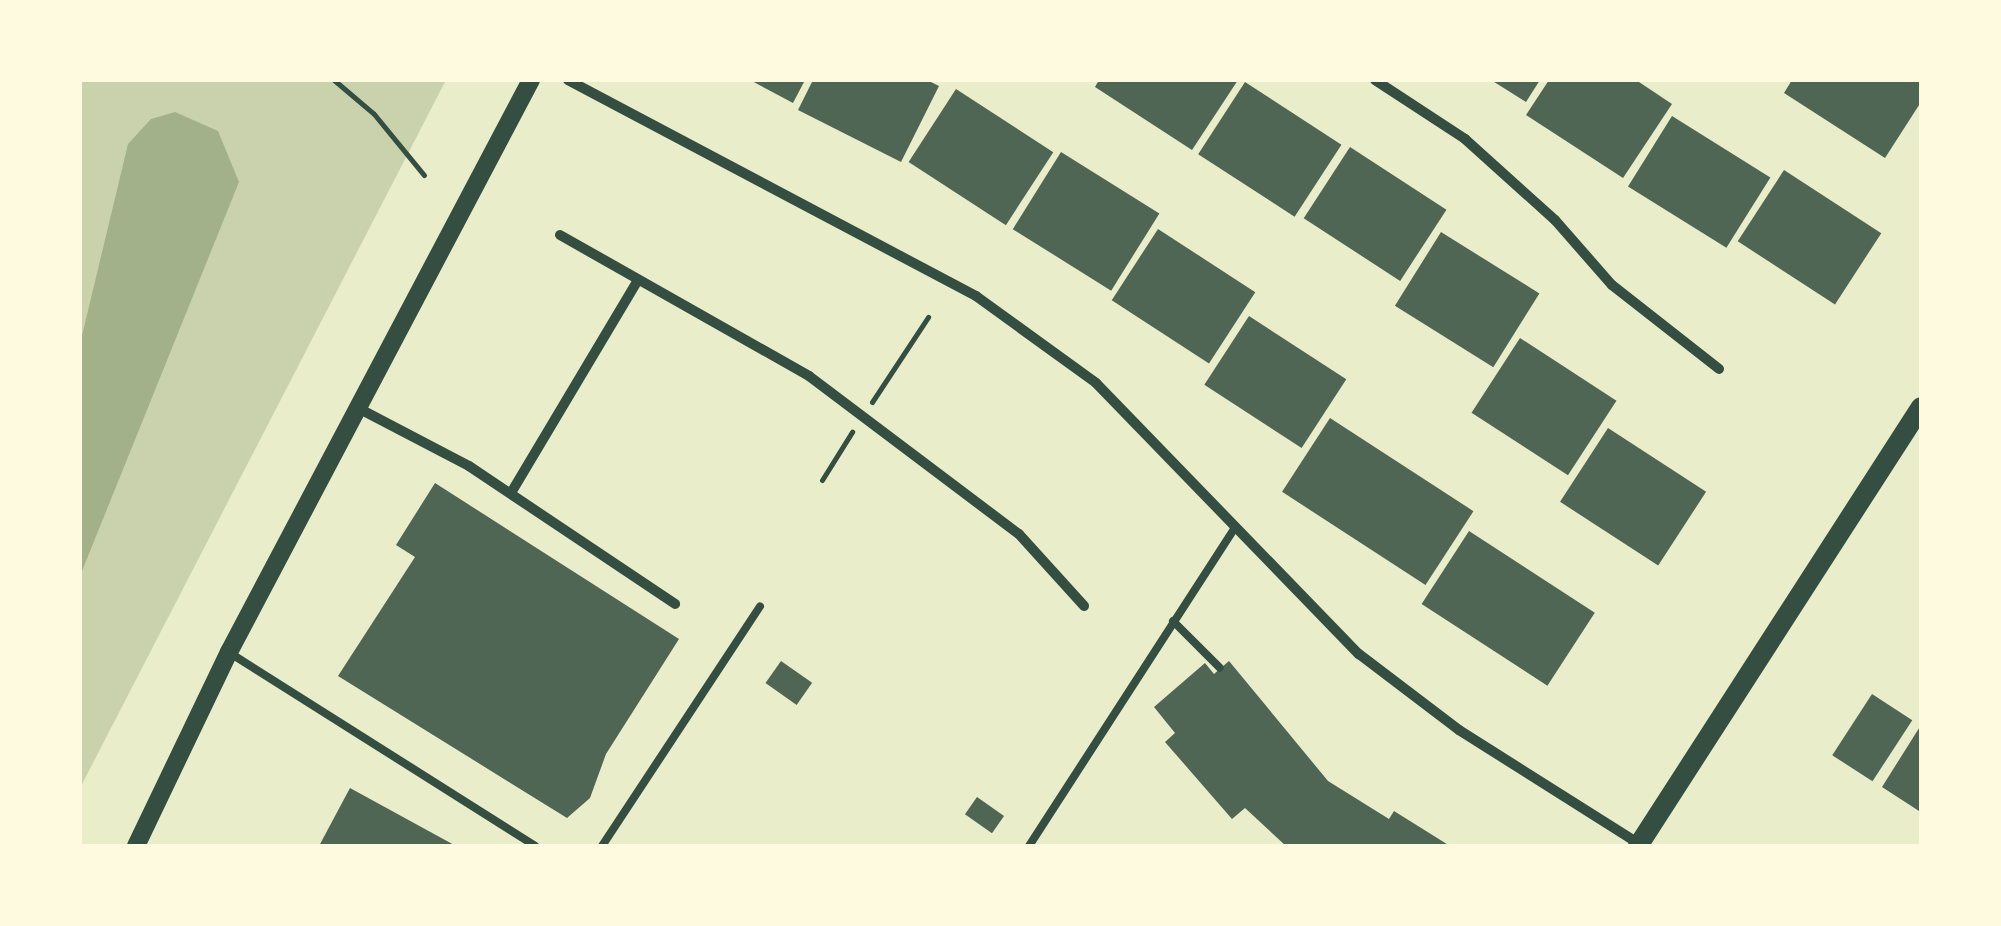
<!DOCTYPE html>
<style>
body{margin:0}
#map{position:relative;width:2001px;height:926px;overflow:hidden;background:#e9edc9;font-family:Overpass,sans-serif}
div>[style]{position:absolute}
.green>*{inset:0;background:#cad2ad}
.water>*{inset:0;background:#a3b18a}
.building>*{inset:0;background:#4f6655;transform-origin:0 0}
.path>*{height:5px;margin:-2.5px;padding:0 2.5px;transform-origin:2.5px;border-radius:2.5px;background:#344e41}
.service>*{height:8px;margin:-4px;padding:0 4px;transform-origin:4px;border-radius:4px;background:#344e41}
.minor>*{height:10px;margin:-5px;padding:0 5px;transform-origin:5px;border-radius:5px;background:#344e41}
.tertiary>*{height:18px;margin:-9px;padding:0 9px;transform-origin:9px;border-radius:9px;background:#344e41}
.secondary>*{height:20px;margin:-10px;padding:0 10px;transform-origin:10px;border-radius:10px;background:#344e41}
span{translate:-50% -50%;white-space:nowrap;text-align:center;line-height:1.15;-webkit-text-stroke:10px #fefae0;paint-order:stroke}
.frame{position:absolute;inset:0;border:82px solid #fefae0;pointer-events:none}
</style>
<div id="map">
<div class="green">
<div style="clip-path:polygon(80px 80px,446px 80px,80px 788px)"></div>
</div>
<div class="water">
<div style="clip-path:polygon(175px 112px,218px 131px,239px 182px,80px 576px,80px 344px,128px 144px,151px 119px)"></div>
</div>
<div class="building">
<div style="clip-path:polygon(750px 80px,805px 80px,793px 103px)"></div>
<div style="clip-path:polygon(813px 80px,927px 80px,939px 86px,901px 162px,798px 110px)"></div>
<div style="clip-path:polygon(1099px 80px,1238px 80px,1192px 150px,1095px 87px)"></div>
<div style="clip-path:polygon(1491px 80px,1540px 80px,1526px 102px)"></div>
<div style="clip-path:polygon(1549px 80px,1636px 80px,1672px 104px,1623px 178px,1526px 115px)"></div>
<div style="clip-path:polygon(1792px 80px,1921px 80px,1921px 102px,1885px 158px,1784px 93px)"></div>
<div style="left:1245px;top:82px;width:115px;height:86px;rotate:33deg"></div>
<div style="left:956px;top:89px;width:116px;height:87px;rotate:33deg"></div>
<div style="left:1672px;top:116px;width:116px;height:83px;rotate:32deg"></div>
<div style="left:1350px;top:147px;width:115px;height:85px;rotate:33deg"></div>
<div style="left:1061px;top:152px;width:116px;height:91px;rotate:32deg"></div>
<div style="left:1784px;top:170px;width:116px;height:85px;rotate:33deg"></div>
<div style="left:1158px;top:229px;width:116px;height:85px;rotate:33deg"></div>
<div style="left:1441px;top:232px;width:116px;height:87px;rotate:32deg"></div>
<div style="left:1249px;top:316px;width:116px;height:82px;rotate:33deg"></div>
<div style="left:1520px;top:338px;width:115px;height:89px;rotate:33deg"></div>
<div style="left:1330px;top:418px;width:171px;height:88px;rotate:33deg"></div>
<div style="left:1608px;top:428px;width:117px;height:88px;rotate:33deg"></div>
<div style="clip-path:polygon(435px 483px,679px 639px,606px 754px,590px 798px,567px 818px,338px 676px,415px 557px,396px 545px)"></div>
<div style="left:1469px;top:531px;width:150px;height:87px;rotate:33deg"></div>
<div style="left:781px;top:661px;width:38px;height:27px;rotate:35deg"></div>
<div style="clip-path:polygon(1229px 661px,1328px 781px,1389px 819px,1394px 811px,1450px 846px,1286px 846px,1245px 808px,1232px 819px,1165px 742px,1175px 733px,1154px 707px,1205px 663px,1214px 674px)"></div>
<div style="left:1872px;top:694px;width:48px;height:73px;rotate:33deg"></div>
<div style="clip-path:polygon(1921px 725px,1921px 808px,1919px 811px,1882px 787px)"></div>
<div style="clip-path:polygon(350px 788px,456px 846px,319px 846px)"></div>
<div style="left:977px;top:797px;width:33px;height:21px;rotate:35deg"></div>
</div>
<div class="path">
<div style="left:334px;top:80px;width:52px;rotate:40.4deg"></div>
<div style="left:374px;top:114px;width:79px;rotate:50.7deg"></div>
<div style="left:872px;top:402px;width:102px;rotate:-56.6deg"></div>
<div style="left:822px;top:480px;width:57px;rotate:-58deg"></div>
</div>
<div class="service">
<div style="left:1173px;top:621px;width:66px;rotate:45deg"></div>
<div style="left:230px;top:653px;width:361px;rotate:32.3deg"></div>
<div style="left:602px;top:846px;width:287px;rotate:-56.6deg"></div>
<div style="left:1029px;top:846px;width:378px;rotate:-57.1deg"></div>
</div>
<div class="minor">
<div style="left:568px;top:80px;width:462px;rotate:27.9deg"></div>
<div style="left:976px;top:296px;width:148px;rotate:35.9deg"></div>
<div style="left:1096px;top:383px;width:378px;rotate:45.9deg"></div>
<div style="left:1359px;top:654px;width:126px;rotate:37.2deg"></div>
<div style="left:1459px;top:730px;width:213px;rotate:32.3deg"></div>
<div style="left:1375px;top:80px;width:108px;rotate:33.2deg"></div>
<div style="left:1465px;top:139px;width:121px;rotate:42deg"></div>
<div style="left:1555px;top:220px;width:86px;rotate:48.8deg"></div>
<div style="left:1612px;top:285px;width:136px;rotate:38.1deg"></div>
<div style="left:560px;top:235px;width:286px;rotate:29.5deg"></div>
<div style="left:809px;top:376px;width:263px;rotate:37deg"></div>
<div style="left:1019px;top:534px;width:97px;rotate:47.9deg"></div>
<div style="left:358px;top:408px;width:125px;rotate:27.6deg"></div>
<div style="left:469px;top:466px;width:248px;rotate:33.8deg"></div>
<div style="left:511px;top:493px;width:248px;rotate:-59.2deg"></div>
</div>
<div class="tertiary">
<div style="left:136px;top:846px;width:215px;rotate:-64.4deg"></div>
<div style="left:229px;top:652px;width:647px;rotate:-62.17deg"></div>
</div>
<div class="secondary">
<div style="left:1638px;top:846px;width:522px;rotate:-57.19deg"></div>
</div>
<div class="frame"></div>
</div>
